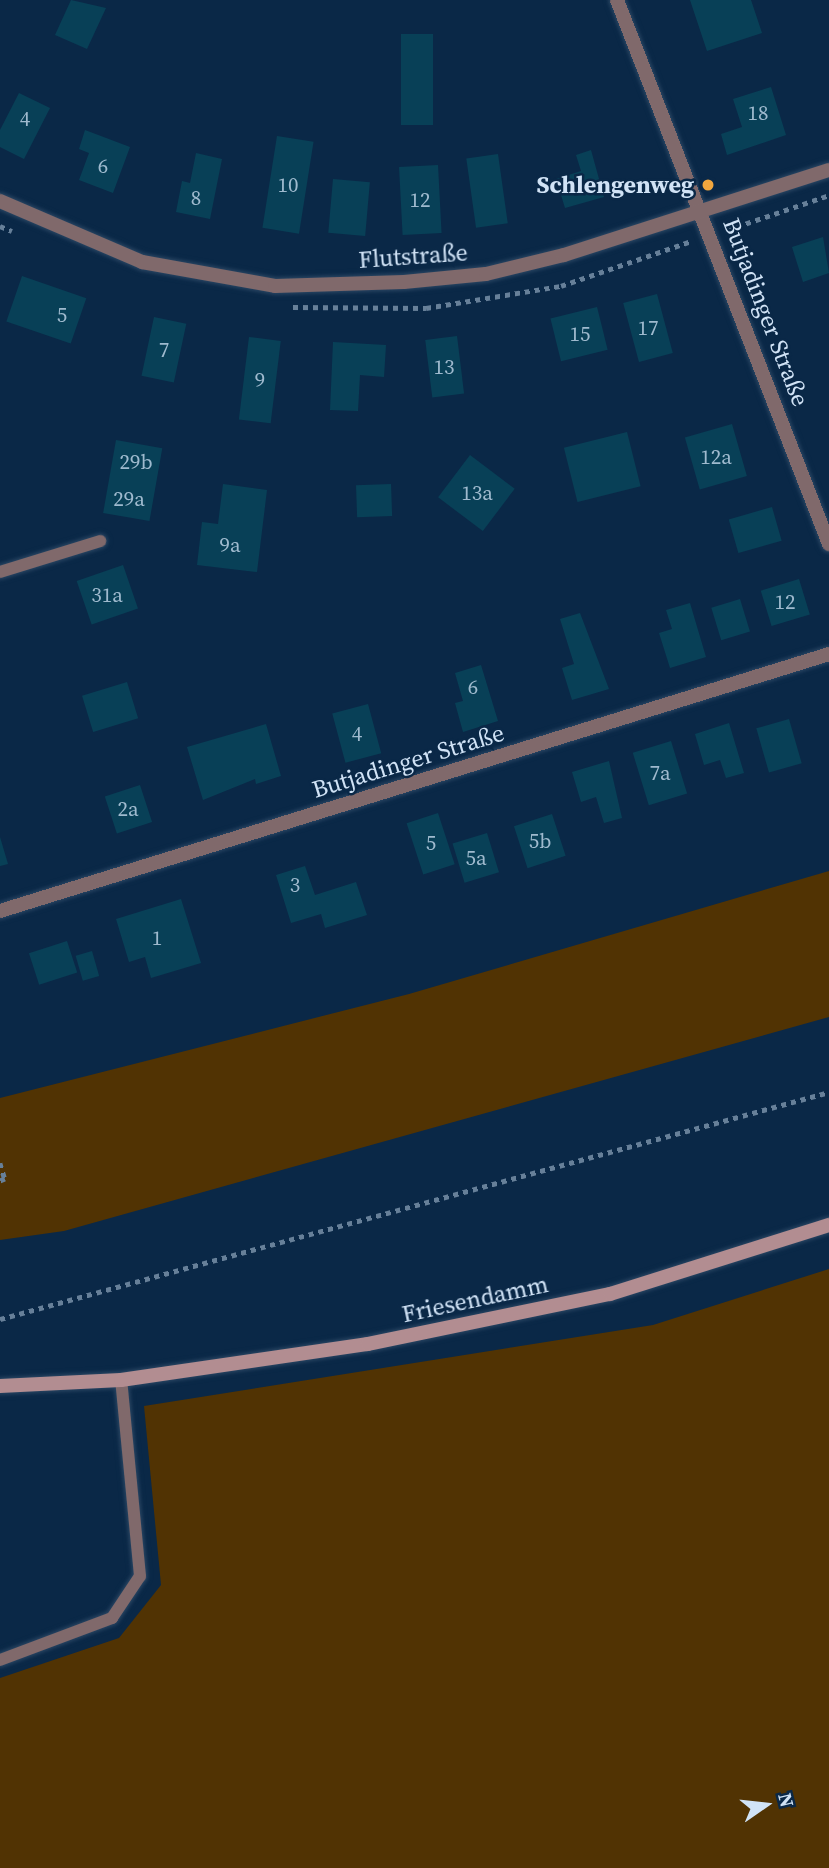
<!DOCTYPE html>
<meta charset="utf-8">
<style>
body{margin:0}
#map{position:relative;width:829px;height:1868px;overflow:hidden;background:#0a2847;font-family:"Source Serif 4",serif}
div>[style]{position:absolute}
.green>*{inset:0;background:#513303}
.building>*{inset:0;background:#084057;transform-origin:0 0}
.path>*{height:4.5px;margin-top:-2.25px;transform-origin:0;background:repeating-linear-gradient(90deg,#678099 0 5px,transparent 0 10px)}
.roads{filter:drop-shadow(0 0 2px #2a4663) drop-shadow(0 0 2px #2a4663)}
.service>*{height:12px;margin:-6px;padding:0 6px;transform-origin:6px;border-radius:6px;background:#80696b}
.minor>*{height:14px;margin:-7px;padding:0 7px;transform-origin:7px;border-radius:7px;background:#80696b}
.secondary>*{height:14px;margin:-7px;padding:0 7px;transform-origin:7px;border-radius:7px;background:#b28d91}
.dots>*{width:19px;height:19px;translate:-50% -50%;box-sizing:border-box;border:4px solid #0a2847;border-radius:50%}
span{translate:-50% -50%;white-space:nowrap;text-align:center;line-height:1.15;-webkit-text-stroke:5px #0a2847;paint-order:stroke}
.number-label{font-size:21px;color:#9fbace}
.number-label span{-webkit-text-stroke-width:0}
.poi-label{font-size:24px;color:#d1e3f6;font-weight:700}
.right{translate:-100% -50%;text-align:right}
.street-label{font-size:24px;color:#d1e3f6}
.north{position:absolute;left:731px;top:1770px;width:70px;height:70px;-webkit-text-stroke:5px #0a2847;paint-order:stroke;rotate:76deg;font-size:19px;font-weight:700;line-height:28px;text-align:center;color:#d1e3f6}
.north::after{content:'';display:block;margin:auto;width:24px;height:32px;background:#d1e3f6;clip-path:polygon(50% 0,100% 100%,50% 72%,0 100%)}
</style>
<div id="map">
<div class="green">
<div style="clip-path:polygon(829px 871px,829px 1017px,64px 1231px,0 1240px,0 1098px,409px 994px)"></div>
<div style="clip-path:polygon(829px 1269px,829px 1868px,0 1868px,0 1678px,119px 1638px,161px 1585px,144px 1406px,653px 1325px)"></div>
</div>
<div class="building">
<div style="clip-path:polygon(71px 0,106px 8px,87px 49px,55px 35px)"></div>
<div style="clip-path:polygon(690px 0,751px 0,762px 33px,707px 51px)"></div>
<div style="left:401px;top:34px;width:32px;height:91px"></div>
<div style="clip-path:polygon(771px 87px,786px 135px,727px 155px,721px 134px,742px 127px,733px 99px)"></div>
<div style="clip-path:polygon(19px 93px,50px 108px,24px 159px,0 147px,0 130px)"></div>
<div style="clip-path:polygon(85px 130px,130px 147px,113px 193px,79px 180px,89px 153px,79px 149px)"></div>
<div style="left:277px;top:136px;width:37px;height:93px;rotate:9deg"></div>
<div style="clip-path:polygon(591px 150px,604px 197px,565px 208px,556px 179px,581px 171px,576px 155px)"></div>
<div style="clip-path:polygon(196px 153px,222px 159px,210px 219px,176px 212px,182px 181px,190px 183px)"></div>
<div style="left:498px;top:154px;width:70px;height:32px;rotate:82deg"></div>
<div style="left:438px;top:165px;width:68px;height:39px;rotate:87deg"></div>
<div style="left:333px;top:179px;width:37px;height:54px;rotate:5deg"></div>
<div style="clip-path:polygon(823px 237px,829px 273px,803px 282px,792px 247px)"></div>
<div style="left:22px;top:276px;width:68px;height:48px;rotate:19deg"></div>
<div style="left:657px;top:294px;width:61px;height:35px;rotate:75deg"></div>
<div style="left:597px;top:307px;width:44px;height:48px;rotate:76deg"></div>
<div style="left:154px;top:317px;width:33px;height:60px;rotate:12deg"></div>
<div style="left:457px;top:336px;width:58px;height:32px;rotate:83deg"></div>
<div style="left:249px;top:337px;width:32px;height:83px;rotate:7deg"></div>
<div style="clip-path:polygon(333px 342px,386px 345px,384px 377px,360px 375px,358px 411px,330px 410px)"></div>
<div style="left:732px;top:424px;width:54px;height:49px;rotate:74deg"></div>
<div style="left:627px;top:432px;width:56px;height:65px;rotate:76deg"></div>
<div style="left:116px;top:440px;width:47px;height:74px;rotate:10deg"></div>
<div style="left:470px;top:455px;width:56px;height:53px;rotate:37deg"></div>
<div style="clip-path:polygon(223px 484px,267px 490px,257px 572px,197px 565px,202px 522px,218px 524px)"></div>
<div style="left:391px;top:484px;width:32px;height:35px;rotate:88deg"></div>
<div style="left:772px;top:507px;width:35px;height:45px;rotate:74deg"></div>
<div style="left:123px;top:565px;width:46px;height:49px;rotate:71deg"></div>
<div style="left:799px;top:579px;width:37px;height:40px;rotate:73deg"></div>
<div style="left:740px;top:599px;width:34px;height:30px;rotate:73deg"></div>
<div style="clip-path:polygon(690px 603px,706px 657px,670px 668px,659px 633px,672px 629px,666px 610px)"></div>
<div style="clip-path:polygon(580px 613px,609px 689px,572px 700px,562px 668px,574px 664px,560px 619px)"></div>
<div style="clip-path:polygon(481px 665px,498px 721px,463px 732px,455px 703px,463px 701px,455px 673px)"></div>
<div style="left:127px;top:682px;width:38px;height:47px;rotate:73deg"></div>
<div style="left:368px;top:704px;width:51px;height:37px;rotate:75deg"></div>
<div style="left:789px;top:719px;width:46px;height:34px;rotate:74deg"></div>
<div style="clip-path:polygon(729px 723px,744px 773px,726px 778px,720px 760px,704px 765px,695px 734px)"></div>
<div style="clip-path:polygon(266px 724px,281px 776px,256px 784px,255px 779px,203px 800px,187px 747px)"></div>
<div style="left:671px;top:741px;width:55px;height:40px;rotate:73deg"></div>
<div style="clip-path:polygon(609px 761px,622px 818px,604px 823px,596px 797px,581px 802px,572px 772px)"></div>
<div style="left:140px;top:785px;width:39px;height:37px;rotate:72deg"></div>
<div style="left:438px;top:813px;width:54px;height:33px;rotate:72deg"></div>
<div style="left:552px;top:814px;width:44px;height:40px;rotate:72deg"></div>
<div style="left:487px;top:833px;width:41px;height:36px;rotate:73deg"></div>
<div style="clip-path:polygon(0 837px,8px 864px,0 866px)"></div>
<div style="clip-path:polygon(305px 866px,315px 895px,356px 882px,367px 915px,325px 928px,321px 914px,291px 923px,276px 875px)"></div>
<div style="clip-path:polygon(181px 899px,201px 963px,151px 978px,145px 957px,129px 962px,116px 919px)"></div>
<div style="left:67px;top:941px;width:33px;height:40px;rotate:72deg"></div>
<div style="left:92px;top:951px;width:26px;height:17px;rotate:74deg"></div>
</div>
<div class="path">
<div style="left:0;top:226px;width:13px;rotate:23deg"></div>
<div style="left:727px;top:230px;width:108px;rotate:-18.9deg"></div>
<div style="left:293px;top:307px;width:133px;rotate:0.4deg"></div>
<div style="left:426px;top:308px;width:137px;rotate:-9.3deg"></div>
<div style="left:561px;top:286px;width:139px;rotate:-19deg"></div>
<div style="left:0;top:1163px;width:17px;rotate:73deg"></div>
<div style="left:5px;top:1179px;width:5px;rotate:158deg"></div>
<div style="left:0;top:1319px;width:860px;rotate:-15.31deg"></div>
</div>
<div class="roads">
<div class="service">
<div style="left:0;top:572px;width:105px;rotate:-17.2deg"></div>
<div style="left:0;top:1660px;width:120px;rotate:-20.6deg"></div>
<div style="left:112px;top:1618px;width:50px;rotate:-56.3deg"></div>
<div style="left:140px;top:1576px;width:197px;rotate:-95.5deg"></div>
</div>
<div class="minor">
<div style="left:617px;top:0;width:584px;rotate:68.71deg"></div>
<div style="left:0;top:201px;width:155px;rotate:23.2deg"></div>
<div style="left:142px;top:262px;width:135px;rotate:10.2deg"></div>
<div style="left:275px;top:286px;width:129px;rotate:-1.8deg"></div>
<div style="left:404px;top:282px;width:82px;rotate:-5.6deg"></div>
<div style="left:486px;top:274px;width:80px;rotate:-13.7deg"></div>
<div style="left:564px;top:255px;width:278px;rotate:-17.8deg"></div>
<div style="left:0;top:911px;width:868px;rotate:-17.22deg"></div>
</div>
<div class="secondary">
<div style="left:0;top:1386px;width:121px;rotate:-2.8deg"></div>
<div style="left:121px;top:1380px;width:250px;rotate:-8.3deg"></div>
<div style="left:368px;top:1344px;width:247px;rotate:-11.7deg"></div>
<div style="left:610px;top:1294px;width:230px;rotate:-17.5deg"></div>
</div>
</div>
<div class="dots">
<div style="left:708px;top:185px;background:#f0a63e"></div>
</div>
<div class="number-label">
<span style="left:758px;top:113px">18</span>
<span style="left:25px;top:119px">4</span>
<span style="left:103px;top:166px">6</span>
<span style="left:288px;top:185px">10</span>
<span style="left:196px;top:198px">8</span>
<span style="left:420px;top:200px">12</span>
<span style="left:62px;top:315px">5</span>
<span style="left:648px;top:328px">17</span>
<span style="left:580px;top:334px">15</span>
<span style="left:164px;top:350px">7</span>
<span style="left:444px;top:367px">13</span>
<span style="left:260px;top:380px">9</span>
<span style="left:716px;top:457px">12a</span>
<span style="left:136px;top:462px">29b</span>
<span style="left:477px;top:493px">13a</span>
<span style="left:129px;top:499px">29a</span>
<span style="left:230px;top:545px">9a</span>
<span style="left:107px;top:595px">31a</span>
<span style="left:785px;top:602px">12</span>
<span style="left:473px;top:687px">6</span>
<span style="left:357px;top:734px">4</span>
<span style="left:660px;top:773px">7a</span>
<span style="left:128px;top:809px">2a</span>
<span style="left:540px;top:841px">5b</span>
<span style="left:431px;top:843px">5</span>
<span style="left:476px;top:858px">5a</span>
<span style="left:295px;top:885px">3</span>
<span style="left:157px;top:938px">1</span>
</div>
<div class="poi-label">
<span class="right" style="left:694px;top:185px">Schlengenweg</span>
</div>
<div class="street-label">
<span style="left:413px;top:256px;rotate:-4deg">Flutstraße</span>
<span style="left:766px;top:312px;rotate:69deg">Butjadinger Straße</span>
<span style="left:408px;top:761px;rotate:-17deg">Butjadinger Straße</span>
<span style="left:475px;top:1299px;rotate:-12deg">Friesendamm</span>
</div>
<div class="north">N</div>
</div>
